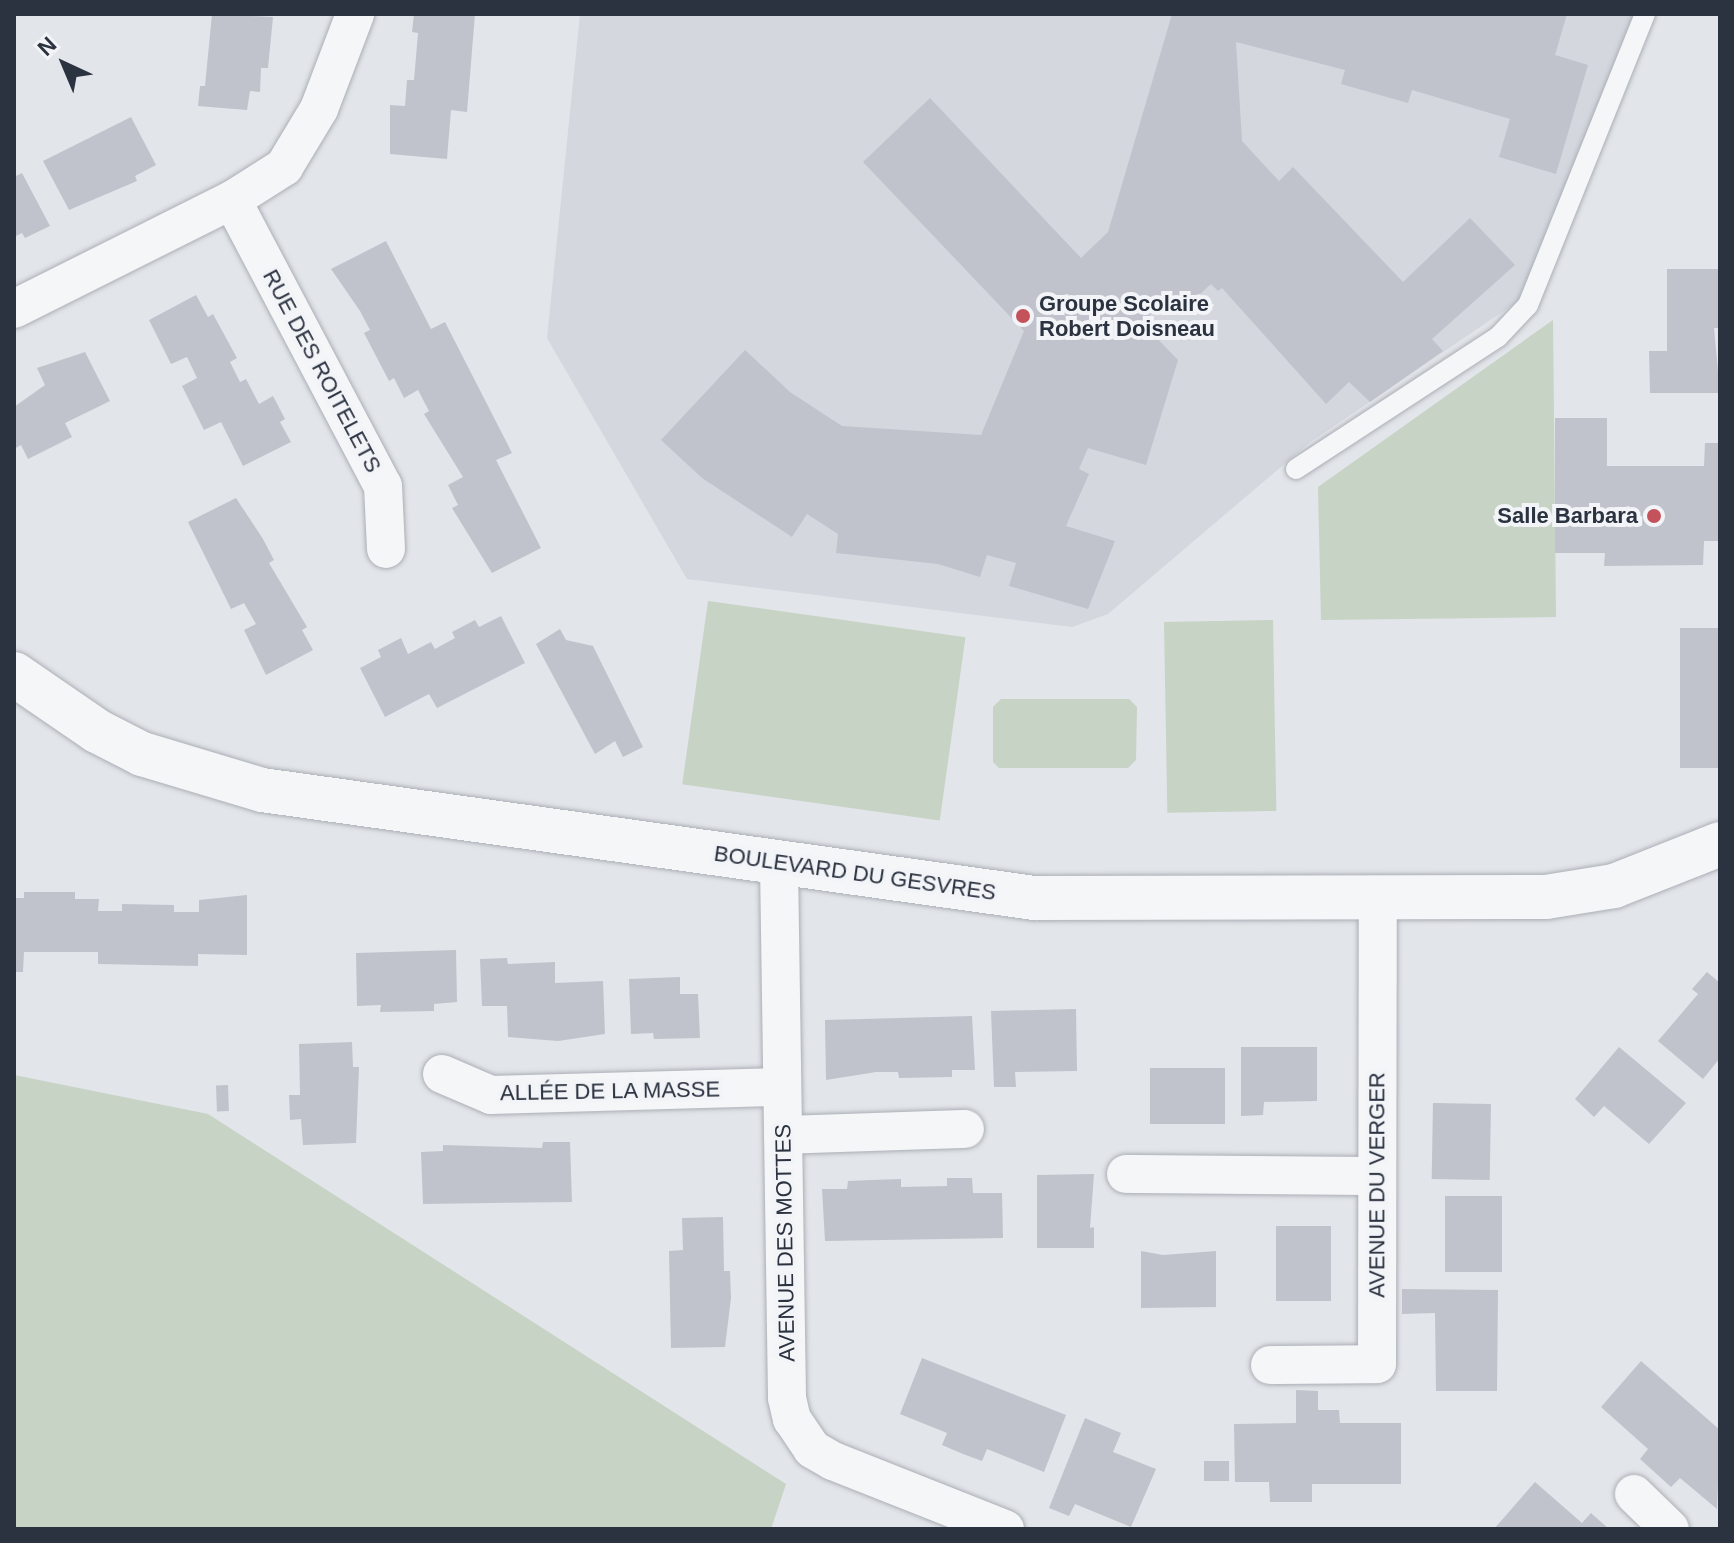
<!DOCTYPE html>
<meta charset="utf-8">
<style>
body{margin:0}
#map{position:relative;width:1734px;height:1543px;overflow:hidden;background:#e2e5e9;font-family:Helvetica,sans-serif}
div>[style]{position:absolute}
.built>*{inset:0;background:#d4d7de}
.green>*{inset:0;background:#c7d3c4;transform-origin:0 0}
.building>*{inset:0;background:#c0c3cc;transform-origin:0 0}
.roads{filter:drop-shadow(0 0 2px #abafb6) drop-shadow(0 0 2px #abafb6)}
.service>*{height:20px;margin:-10px;padding:0 10px;transform-origin:10px;border-radius:10px;background:#f5f6f8}
.minor>*{height:38px;margin:-19px;padding:0 19px;transform-origin:19px;border-radius:19px;background:#f5f6f8}
.tertiary>*{height:44px;margin:-22px;padding:0 22px;transform-origin:22px;border-radius:22px;background:#f5f6f8}
.dots>*{width:22px;height:22px;translate:-50% -50%;box-sizing:border-box;border:4px solid #f2f4f7;border-radius:50%}
span{translate:-50% -50%;white-space:nowrap;text-align:center;line-height:1.15;-webkit-text-stroke:8px #f2f4f7;paint-order:stroke}
.poi-label{font-size:22px;color:#2b3240;font-weight:700}
.left{translate:0 -50%;text-align:left}
.right{translate:-100% -50%;text-align:right}
.street-label{font-size:22px;color:#2b3240}
.frame{position:absolute;inset:0;border:16px solid #2b3240;pointer-events:none}
.north{position:absolute;left:24px;top:24px;width:80px;height:80px;-webkit-text-stroke:6px #f2f4f7;paint-order:stroke;rotate:316deg;font-size:22px;font-weight:700;line-height:32px;text-align:center;color:#2b3240}
.north::after{content:'';display:block;margin:auto;width:28px;height:36px;background:#2b3240;clip-path:polygon(50% 0,100% 100%,50% 72%,0 100%)}
</style>
<div id="map">
<div class="built">
<div style="clip-path:polygon(580px 14px,1636px 14px,1529px 294px,1309px 443px,1108px 614px,1072px 627px,687px 579px,547px 338px)"></div>
</div>
<div class="green">
<div style="clip-path:polygon(1553px 320px,1556px 617px,1321px 620px,1318px 487px)"></div>
<div style="left:708px;top:601px;width:260px;height:185px;rotate:8deg"></div>
<div style="left:1273px;top:620px;width:191px;height:109px;rotate:89deg"></div>
<div style="clip-path:polygon(1001px 699px,1129px 699px,1137px 707px,1136px 760px,1128px 768px,999px 768px,993px 762px,993px 707px)"></div>
<div style="clip-path:polygon(14px 1075px,208px 1114px,786px 1484px,771px 1529px,14px 1529px)"></div>
</div>
<div class="building">
<div style="clip-path:polygon(212px 14px,273px 17px,268px 68px,261px 68px,260px 92px,250px 91px,247px 110px,198px 106px,200px 86px,205px 86px)"></div>
<div style="clip-path:polygon(414px 14px,475px 14px,467px 112px,451px 110px,447px 159px,390px 154px,390px 105px,405px 106px,407px 80px,414px 80px,418px 33px,412px 32px)"></div>
<div style="clip-path:polygon(1172px 14px,1567px 14px,1555px 55px,1588px 65px,1556px 174px,1499px 157px,1510px 119px,1412px 90px,1408px 103px,1341px 84px,1345px 70px,1236px 42px,1242px 141px,1279px 181px,1293px 167px,1403px 282px,1470px 218px,1515px 265px,1432px 339px,1443px 351px,1370px 402px,1349px 382px,1326px 404px,1222px 288px,1218px 291px,1211px 284px,1183px 310px,1169px 296px,1142px 323px,1178px 360px,1146px 465px,1088px 448px,1079px 469px,1089px 474px,1066px 526px,1115px 541px,1088px 609px,1009px 586px,1016px 563px,987px 555px,980px 577px,938px 564px,836px 553px,838px 534px,807px 514px,792px 537px,702px 478px,661px 440px,745px 350px,790px 392px,842px 426px,981px 435px,1024px 331px,863px 162px,930px 98px,1081px 258px,1108px 232px)"></div>
<div style="clip-path:polygon(131px 117px,156px 165px,135px 176px,137px 181px,69px 210px,43px 161px)"></div>
<div style="clip-path:polygon(22px 173px,50px 226px,25px 238px,22px 233px,14px 237px,14px 177px)"></div>
<div style="clip-path:polygon(386px 241px,431px 329px,445px 322px,512px 453px,496px 460px,541px 548px,492px 573px,452px 508px,458px 505px,448px 485px,463px 477px,424px 414px,429px 411px,418px 390px,404px 398px,394px 378px,389px 381px,364px 333px,370px 330px,360px 311px,331px 269px)"></div>
<div style="clip-path:polygon(1667px 269px,1720px 269px,1720px 328px,1714px 328px,1720px 393px,1650px 393px,1649px 351px,1667px 351px)"></div>
<div style="clip-path:polygon(196px 295px,208px 317px,213px 314px,237px 358px,230px 362px,240px 382px,246px 379px,259px 404px,273px 396px,285px 419px,280px 422px,291px 442px,243px 466px,221px 422px,204px 430px,182px 386px,197px 378px,187px 357px,171px 364px,149px 320px)"></div>
<div style="clip-path:polygon(85px 352px,110px 401px,65px 423px,72px 437px,28px 459px,21px 445px,14px 449px,14px 407px,45px 385px,37px 368px)"></div>
<div style="clip-path:polygon(1555px 418px,1607px 418px,1607px 466px,1704px 466px,1705px 443px,1720px 443px,1720px 541px,1704px 541px,1703px 565px,1604px 566px,1605px 553px,1555px 553px)"></div>
<div style="clip-path:polygon(236px 498px,263px 539px,274px 560px,269px 563px,307px 627px,302px 630px,313px 650px,266px 675px,244px 630px,256px 624px,244px 603px,231px 609px,188px 522px)"></div>
<div style="clip-path:polygon(501px 616px,525px 663px,437px 708px,429px 694px,385px 717px,360px 668px,381px 657px,378px 650px,401px 638px,408px 654px,431px 642px,435px 649px,455px 638px,452px 632px,475px 620px,479px 627px)"></div>
<div style="left:1720px;top:628px;width:140px;height:40px;rotate:90deg"></div>
<div style="clip-path:polygon(560px 629px,566px 640px,593px 646px,643px 747px,623px 757px,615px 741px,595px 754px,536px 644px)"></div>
<div style="clip-path:polygon(24px 892px,75px 892px,75px 899px,99px 899px,98px 911px,122px 911px,122px 904px,174px 905px,174px 912px,199px 912px,199px 900px,247px 895px,247px 955px,198px 954px,198px 966px,98px 964px,98px 952px,24px 952px,23px 972px,14px 972px,14px 898px,24px 898px)"></div>
<div style="clip-path:polygon(456px 950px,457px 1002px,434px 1004px,434px 1011px,380px 1012px,381px 1005px,357px 1006px,356px 953px)"></div>
<div style="clip-path:polygon(507px 958px,508px 964px,555px 962px,555px 983px,603px 981px,605px 1034px,558px 1041px,508px 1037px,507px 1006px,482px 1006px,480px 959px)"></div>
<div style="clip-path:polygon(1707px 972px,1720px 983px,1720px 1058px,1703px 1079px,1658px 1041px,1698px 994px,1692px 989px)"></div>
<div style="clip-path:polygon(680px 977px,680px 994px,698px 994px,700px 1038px,654px 1039px,653px 1033px,631px 1034px,629px 979px)"></div>
<div style="clip-path:polygon(1076px 1009px,1077px 1071px,1015px 1072px,1016px 1087px,994px 1087px,991px 1011px)"></div>
<div style="clip-path:polygon(972px 1016px,975px 1070px,952px 1070px,952px 1077px,899px 1078px,898px 1072px,876px 1072px,826px 1080px,825px 1020px)"></div>
<div style="clip-path:polygon(352px 1042px,353px 1067px,359px 1067px,356px 1143px,303px 1145px,301px 1119px,290px 1120px,289px 1095px,300px 1095px,299px 1044px)"></div>
<div style="clip-path:polygon(1241px 1047px,1317px 1047px,1317px 1101px,1264px 1102px,1263px 1115px,1241px 1116px)"></div>
<div style="clip-path:polygon(1619px 1047px,1686px 1103px,1649px 1144px,1604px 1106px,1594px 1117px,1575px 1099px)"></div>
<div style="left:1150px;top:1068px;width:75px;height:56px"></div>
<div style="left:228px;top:1085px;width:26px;height:12px;rotate:88deg"></div>
<div style="left:1433px;top:1103px;width:58px;height:76px;rotate:1deg"></div>
<div style="clip-path:polygon(543px 1142px,570px 1142px,572px 1202px,423px 1204px,421px 1152px,443px 1151px,443px 1145px,542px 1148px)"></div>
<div style="clip-path:polygon(1094px 1174px,1090px 1228px,1094px 1227px,1094px 1248px,1037px 1248px,1037px 1175px)"></div>
<div style="clip-path:polygon(947px 1178px,972px 1178px,973px 1193px,1002px 1193px,1003px 1238px,825px 1241px,822px 1189px,847px 1189px,848px 1181px,872px 1180px,901px 1179px,901px 1187px,947px 1186px)"></div>
<div style="left:1502px;top:1196px;width:76px;height:57px;rotate:90deg"></div>
<div style="clip-path:polygon(723px 1217px,724px 1271px,730px 1271px,731px 1298px,725px 1347px,671px 1348px,669px 1251px,683px 1250px,682px 1218px)"></div>
<div style="left:1276px;top:1226px;width:55px;height:75px"></div>
<div style="clip-path:polygon(1141px 1251px,1163px 1255px,1216px 1251px,1216px 1307px,1141px 1308px)"></div>
<div style="clip-path:polygon(1402px 1289px,1498px 1290px,1497px 1391px,1436px 1391px,1435px 1313px,1402px 1314px)"></div>
<div style="clip-path:polygon(922px 1358px,1066px 1415px,1044px 1472px,987px 1449px,982px 1461px,963px 1454px,942px 1445px,947px 1433px,900px 1414px)"></div>
<div style="clip-path:polygon(1641px 1361px,1720px 1430px,1717px 1509px,1680px 1478px,1671px 1487px,1640px 1459px,1648px 1449px,1601px 1407px)"></div>
<div style="clip-path:polygon(1296px 1390px,1318px 1391px,1318px 1410px,1339px 1410px,1340px 1423px,1401px 1423px,1401px 1484px,1312px 1484px,1312px 1502px,1270px 1502px,1269px 1482px,1235px 1482px,1234px 1424px,1296px 1423px)"></div>
<div style="clip-path:polygon(1085px 1418px,1121px 1433px,1113px 1452px,1156px 1469px,1131px 1527px,1075px 1504px,1069px 1516px,1049px 1508px)"></div>
<div style="left:1229px;top:1461px;width:20px;height:25px;rotate:90deg"></div>
<div style="clip-path:polygon(1535px 1482px,1582px 1523px,1591px 1513px,1609px 1529px,1494px 1529px)"></div>
</div>
<div class="roads">
<div class="service">
<div style="left:1296px;top:469px;width:241px;rotate:-33.2deg"></div>
<div style="left:1498px;top:337px;width:44px;rotate:-46.8deg"></div>
<div style="left:1528px;top:305px;width:314px;rotate:-68.1deg"></div>
</div>
<div class="minor">
<div style="left:232px;top:200px;width:323px;rotate:62.2deg"></div>
<div style="left:383px;top:486px;width:63px;rotate:87.3deg"></div>
<div style="left:14px;top:309px;width:244px;rotate:-26.6deg"></div>
<div style="left:232px;top:200px;width:62px;rotate:-32.4deg"></div>
<div style="left:284px;top:167px;width:68px;rotate:-58.9deg"></div>
<div style="left:319px;top:109px;width:102px;rotate:-69.2deg"></div>
<div style="left:779px;top:864px;width:534px;rotate:89.14deg"></div>
<div style="left:787px;top:1398px;width:22px;rotate:77deg"></div>
<div style="left:792px;top:1419px;width:36px;rotate:56deg"></div>
<div style="left:812px;top:1449px;width:24px;rotate:30deg"></div>
<div style="left:833px;top:1461px;width:185px;rotate:21.6deg"></div>
<div style="left:442px;top:1074px;width:53px;rotate:23.2deg"></div>
<div style="left:491px;top:1095px;width:291px;rotate:-1.6deg"></div>
<div style="left:783px;top:1135px;width:182px;rotate:-1.9deg"></div>
<div style="left:1126px;top:1174px;width:251px;rotate:0.5deg"></div>
<div style="left:1270px;top:1365px;width:107px;rotate:-0.5deg"></div>
<div style="left:1377px;top:1364px;width:465px;rotate:-89.9deg"></div>
<div style="left:1634px;top:1494px;width:50px;rotate:44.2deg"></div>
</div>
<div class="tertiary">
<div style="left:14px;top:674px;width:101px;rotate:34.5deg"></div>
<div style="left:97px;top:731px;width:51px;rotate:27.1deg"></div>
<div style="left:142px;top:754px;width:125px;rotate:16.7deg"></div>
<div style="left:262px;top:790px;width:780px;rotate:7.96deg"></div>
<div style="left:1034px;top:898px;width:512px;rotate:-0.11deg"></div>
<div style="left:1546px;top:897px;width:69px;rotate:-9.2deg"></div>
<div style="left:1614px;top:886px;width:114px;rotate:-21.6deg"></div>
</div>
</div>
<div class="dots">
<div style="left:1023px;top:316px;background:#c4525b"></div>
<div style="left:1654px;top:516px;background:#c4525b"></div>
</div>
<div class="poi-label">
<span class="left" style="left:1039px;top:316px">Groupe Scolaire<br>Robert Doisneau</span>
<span class="right" style="left:1638px;top:516px">Salle Barbara</span>
</div>
<div class="street-label">
<span style="left:322px;top:371px;rotate:62deg">RUE DES ROITELETS</span>
<span style="left:855px;top:873px;rotate:8deg">BOULEVARD DU GESVRES</span>
<span style="left:610px;top:1091px;rotate:-1deg">ALLÉE DE LA MASSE</span>
<span style="left:1377px;top:1185px;rotate:-90deg">AVENUE DU VERGER</span>
<span style="left:785px;top:1243px;rotate:-91deg">AVENUE DES MOTTES</span>
</div>
<div class="frame"></div>
<div class="north">N</div>
</div>
